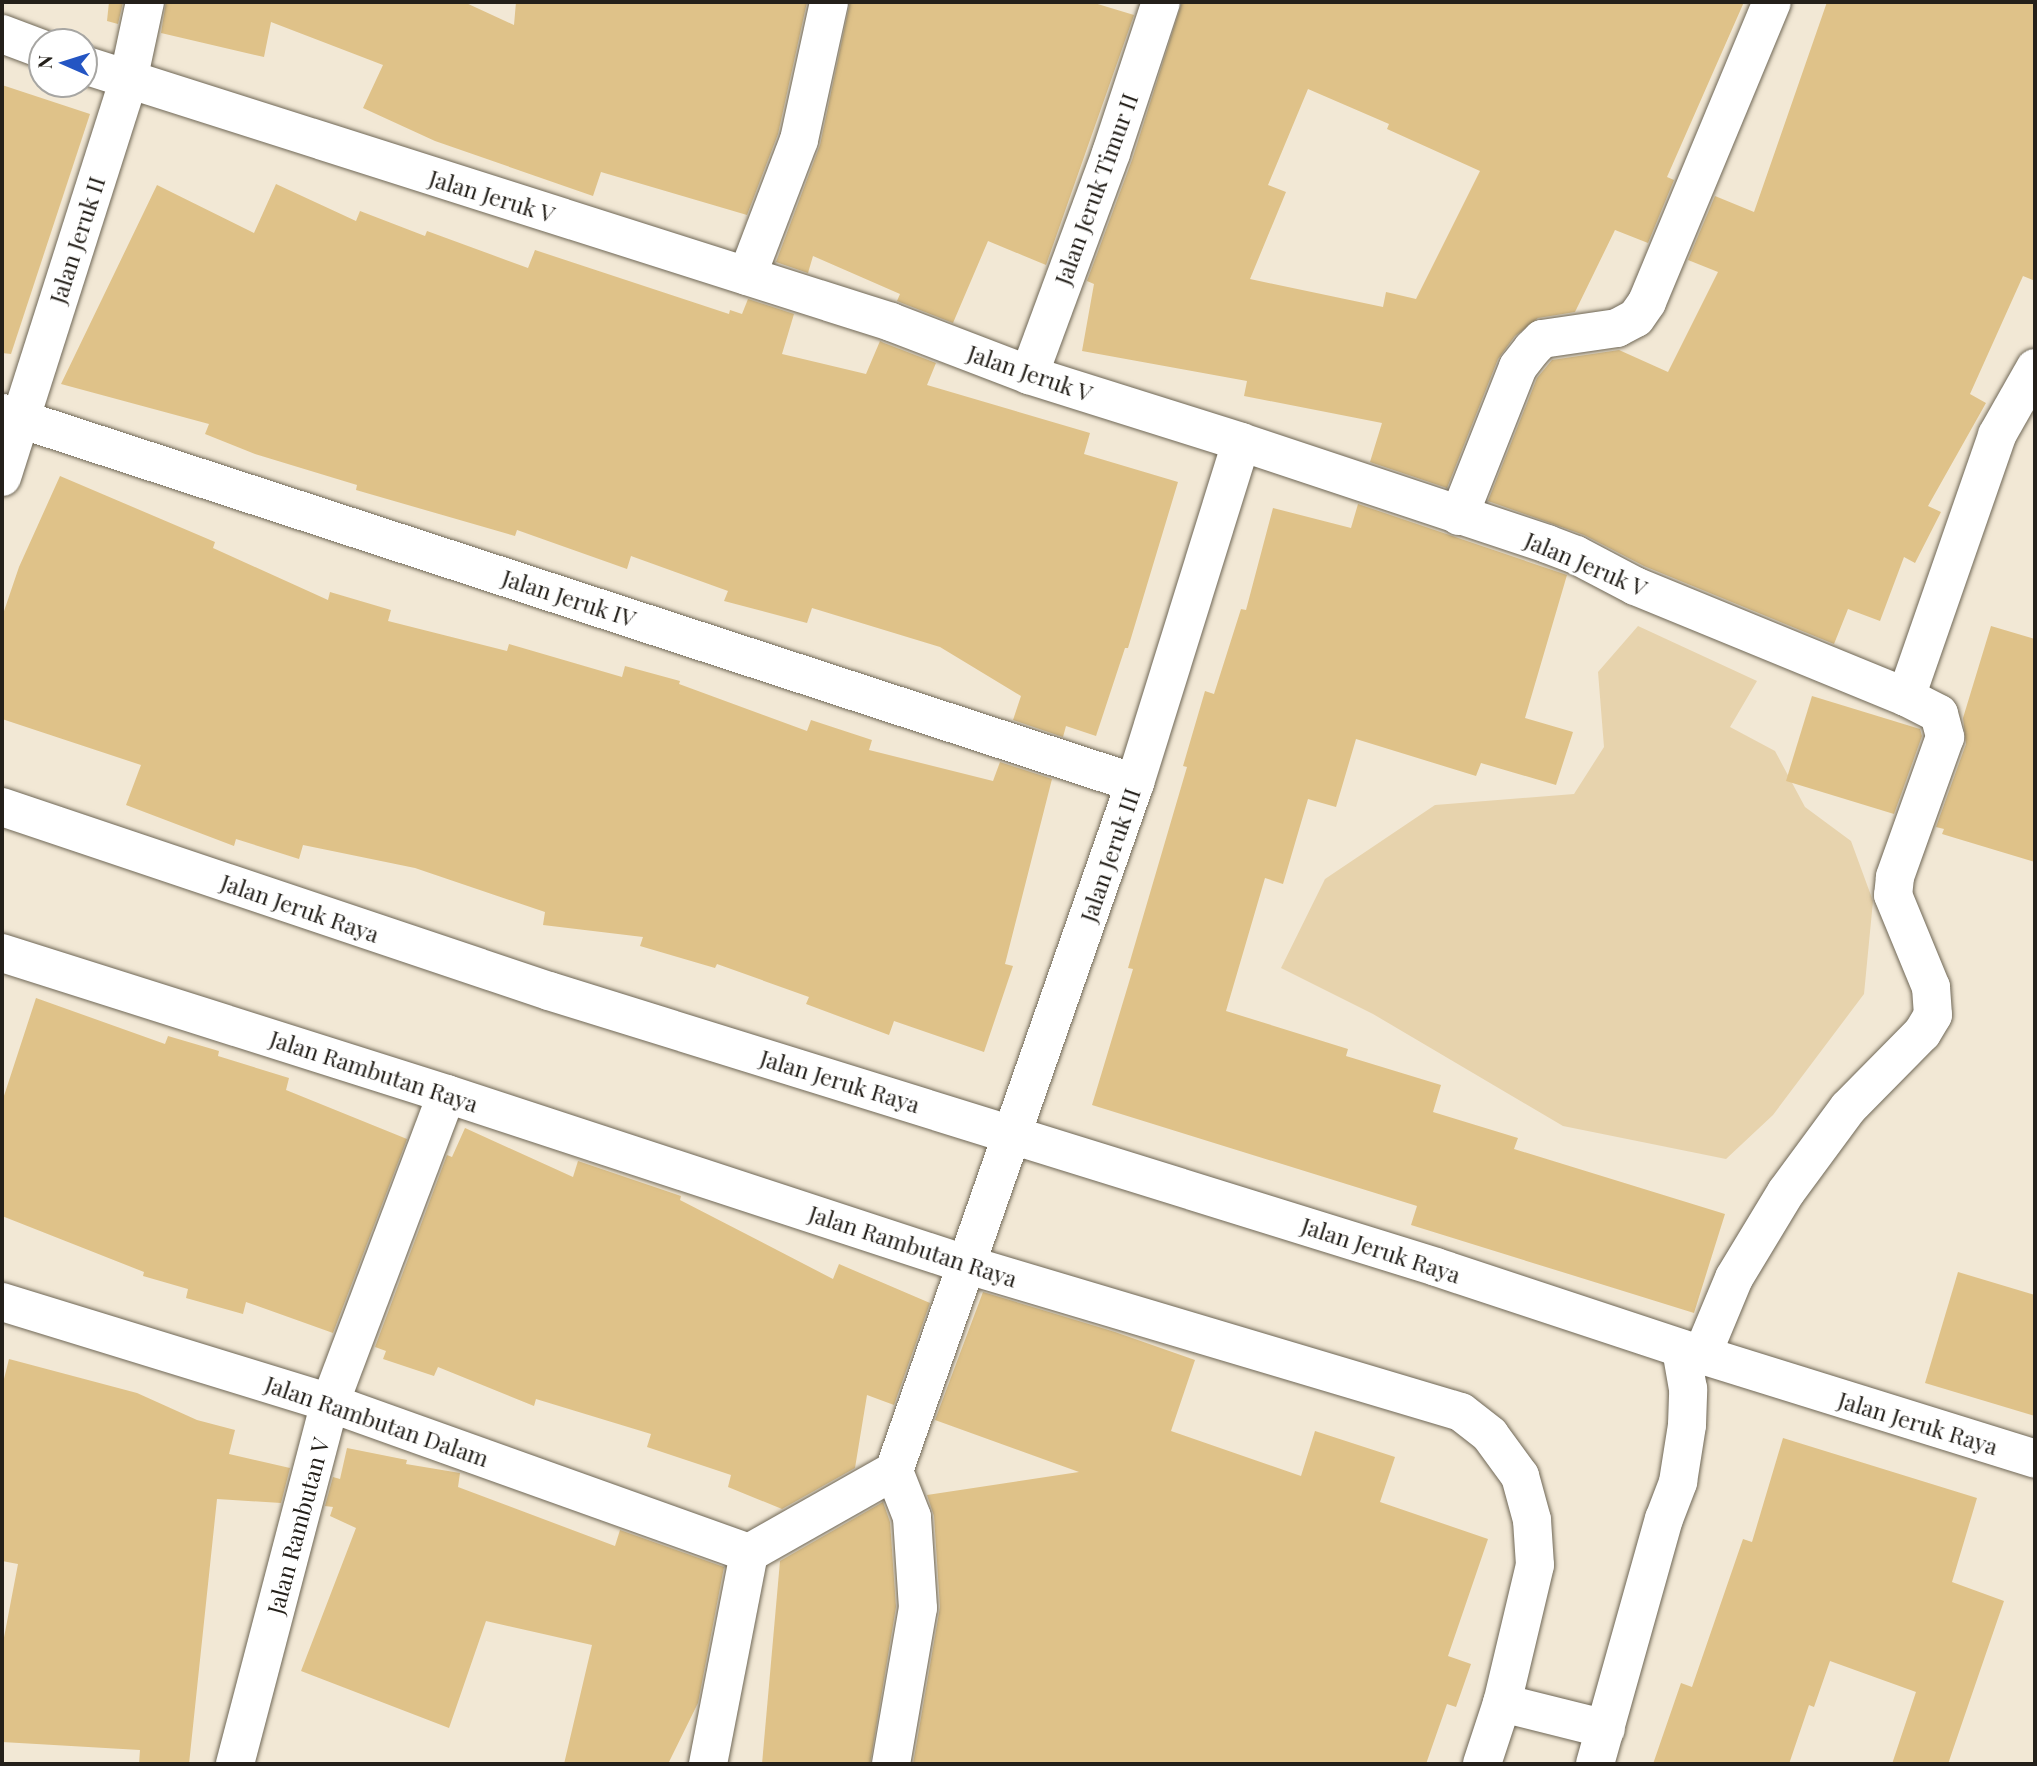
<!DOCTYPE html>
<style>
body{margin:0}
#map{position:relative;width:2037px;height:1766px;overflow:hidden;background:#f2e8d5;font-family:"Playfair Display",serif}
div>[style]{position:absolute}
.green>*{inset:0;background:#e7d3ad}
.building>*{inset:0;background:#dfc289}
.roads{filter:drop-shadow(0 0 2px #6f6756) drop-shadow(0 0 2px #6f6756)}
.minor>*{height:38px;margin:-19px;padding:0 19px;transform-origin:19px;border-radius:19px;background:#fff}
span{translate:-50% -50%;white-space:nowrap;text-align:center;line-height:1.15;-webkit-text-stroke:5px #fff;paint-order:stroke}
.street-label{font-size:23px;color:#24201a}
.frame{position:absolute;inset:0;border:4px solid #24201a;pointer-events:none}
.north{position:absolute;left:28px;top:28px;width:70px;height:70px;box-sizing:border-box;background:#fff;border:2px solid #a7a6a3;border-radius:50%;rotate:273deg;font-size:19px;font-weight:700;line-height:28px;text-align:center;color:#24201a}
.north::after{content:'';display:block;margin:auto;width:24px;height:32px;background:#2455c3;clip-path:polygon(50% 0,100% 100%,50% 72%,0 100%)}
</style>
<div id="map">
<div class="green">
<div style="clip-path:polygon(1638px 626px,1757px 681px,1730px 727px,1775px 751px,1805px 807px,1851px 841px,1873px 901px,1864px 994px,1773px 1115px,1726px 1159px,1563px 1126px,1373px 1014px,1281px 968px,1325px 879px,1435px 805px,1574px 794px,1604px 747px,1598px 672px)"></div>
</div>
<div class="building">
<div style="clip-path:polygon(109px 2px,123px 2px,118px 24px,107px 21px)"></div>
<div style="clip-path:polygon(166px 2px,464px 2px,514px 25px,516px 2px,807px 2px,778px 134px,747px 215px,601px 172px,593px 196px,435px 141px,363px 108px,383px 65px,271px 22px,264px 57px,161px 33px)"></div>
<div style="clip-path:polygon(850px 2px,1091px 2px,1134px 15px,1046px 265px,988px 241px,953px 323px,897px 301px,900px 294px,813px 256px,808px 273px,776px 262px,820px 145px)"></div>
<div style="clip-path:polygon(evenodd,1182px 2px,1744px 2px,1667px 177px,1674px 180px,1648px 243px,1615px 230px,1575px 312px,1538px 318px,1515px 336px,1498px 359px,1447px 488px,1370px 462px,1382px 423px,1244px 396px,1247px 381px,1082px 351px,1094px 284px,1087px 281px,1132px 160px,1182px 2px,1308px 89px,1389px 124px,1387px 129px,1480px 171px,1416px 299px,1386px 292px,1383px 307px,1250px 279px,1286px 192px,1268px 185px,1308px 89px)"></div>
<div style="clip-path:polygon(1827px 2px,2035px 2px,2035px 281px,2023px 276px,1970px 394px,1986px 403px,1928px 506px,1941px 512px,1915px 563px,1904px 557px,1880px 621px,1848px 609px,1834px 644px,1644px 566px,1584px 535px,1488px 501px,1537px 378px,1552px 360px,1619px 350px,1668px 372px,1718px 272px,1688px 260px,1715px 196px,1754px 212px)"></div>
<div style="clip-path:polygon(2px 85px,90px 114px,11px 354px,2px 353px)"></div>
<div style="clip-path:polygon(276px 184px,356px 221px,360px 211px,425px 236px,427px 231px,528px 268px,535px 250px,729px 314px,730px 310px,742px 314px,748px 299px,794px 314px,782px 354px,866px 374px,880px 341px,884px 343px,936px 363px,927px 385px,1090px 433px,1084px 454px,1178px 482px,1128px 648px,1125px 648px,1096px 736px,1066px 726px,1063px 737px,1013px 720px,1021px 696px,940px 647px,812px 608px,807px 623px,724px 601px,728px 591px,631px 556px,627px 569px,517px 530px,515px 536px,356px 490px,357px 485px,255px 454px,205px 434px,209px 424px,61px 384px,157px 185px,254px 233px)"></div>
<div style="clip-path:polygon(60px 476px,215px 542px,213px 548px,328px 600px,330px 592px,391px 610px,388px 621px,507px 651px,509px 644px,622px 677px,625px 666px,680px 681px,679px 684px,807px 731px,811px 720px,872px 740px,869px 750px,993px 781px,1000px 762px,1052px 779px,1005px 964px,1013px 966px,984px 1052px,894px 1021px,889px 1035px,806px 1004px,809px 997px,717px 964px,715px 968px,640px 946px,643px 937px,543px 925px,545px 912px,415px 868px,303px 845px,299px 859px,236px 839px,234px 846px,126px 805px,141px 765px,2px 719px,2px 617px,19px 567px)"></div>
<div style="clip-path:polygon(1358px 504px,1567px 575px,1525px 718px,1573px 732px,1556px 785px,1481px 763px,1476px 776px,1356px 739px,1336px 807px,1308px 799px,1283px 884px,1265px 878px,1226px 1011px,1348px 1049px,1346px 1056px,1441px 1085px,1433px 1112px,1518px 1138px,1514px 1149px,1725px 1214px,1694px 1313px,1411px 1225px,1417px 1206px,1092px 1105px,1133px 969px,1128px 968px,1187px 767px,1183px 766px,1205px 691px,1214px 694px,1241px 609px,1246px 610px,1273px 508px,1351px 528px)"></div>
<div style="clip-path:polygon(1991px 626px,2035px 639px,2035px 862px,1942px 834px,1944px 829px,1936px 827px,1966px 744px,1963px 718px)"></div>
<div style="clip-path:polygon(1812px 696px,1920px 729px,1922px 736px,1894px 814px,1786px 781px)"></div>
<div style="clip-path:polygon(36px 998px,165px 1044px,168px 1036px,219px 1051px,218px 1056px,289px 1078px,286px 1090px,407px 1139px,333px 1333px,246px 1302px,243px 1314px,186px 1298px,188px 1289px,143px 1276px,144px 1272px,2px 1216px,2px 1102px)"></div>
<div style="clip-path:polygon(465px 1128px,573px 1177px,578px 1161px,681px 1196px,680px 1200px,833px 1279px,839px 1264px,930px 1303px,894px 1405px,867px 1395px,855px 1468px,782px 1509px,728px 1487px,731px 1475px,647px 1447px,651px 1434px,536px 1399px,534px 1406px,438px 1367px,434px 1376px,383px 1359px,386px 1351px,375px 1347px,447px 1155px,452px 1157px)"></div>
<div style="clip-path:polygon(1958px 1272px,2035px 1295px,2035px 1416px,1925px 1383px)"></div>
<div style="clip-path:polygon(983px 1292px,1115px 1332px,1195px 1360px,1171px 1431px,1301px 1476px,1315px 1431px,1395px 1457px,1380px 1502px,1488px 1539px,1448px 1656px,1471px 1664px,1456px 1707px,1447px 1704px,1426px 1764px,913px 1764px,940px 1607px,934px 1516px,927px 1495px,1079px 1472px,935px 1420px)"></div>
<div style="clip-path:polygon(9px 1359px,137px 1393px,197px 1420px,235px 1430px,229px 1454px,290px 1468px,281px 1503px,217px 1499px,189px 1764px,139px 1764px,140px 1750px,2px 1742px,2px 1648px,18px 1564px,2px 1561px,2px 1387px)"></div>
<div style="clip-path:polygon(1783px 1438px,1977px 1498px,1952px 1582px,2004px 1601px,1948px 1764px,1892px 1764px,1916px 1692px,1830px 1661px,1814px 1707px,1809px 1705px,1789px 1764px,1653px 1764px,1681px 1683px,1692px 1687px,1743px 1539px,1752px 1542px)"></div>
<div style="clip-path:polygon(347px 1448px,407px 1460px,406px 1464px,460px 1473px,458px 1487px,615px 1546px,620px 1530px,724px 1567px,698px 1703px,668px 1764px,564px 1764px,592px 1645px,486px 1621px,449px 1728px,301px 1671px,356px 1528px,330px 1516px,333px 1507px,325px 1506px,333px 1477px,340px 1479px)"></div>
<div style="clip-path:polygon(883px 1502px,890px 1522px,896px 1607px,870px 1764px,762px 1764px,780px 1561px)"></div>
</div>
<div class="roads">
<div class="minor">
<div style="left:2px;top:34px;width:43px;rotate:20.6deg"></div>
<div style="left:84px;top:65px;width:847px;rotate:17.66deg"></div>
<div style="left:891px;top:322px;width:148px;rotate:21deg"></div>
<div style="left:1029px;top:375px;width:222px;rotate:17.5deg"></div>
<div style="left:1241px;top:442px;width:323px;rotate:18.4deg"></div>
<div style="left:1547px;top:544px;width:31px;rotate:21deg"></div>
<div style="left:1576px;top:555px;width:67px;rotate:27.7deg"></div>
<div style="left:1635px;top:586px;width:293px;rotate:22.3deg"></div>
<div style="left:1906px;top:697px;width:37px;rotate:27deg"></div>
<div style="left:1939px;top:714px;width:24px;rotate:75deg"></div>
<div style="left:1945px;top:737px;width:149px;rotate:109.7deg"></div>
<div style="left:1895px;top:877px;width:18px;rotate:96deg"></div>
<div style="left:1893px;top:895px;width:100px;rotate:67.6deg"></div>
<div style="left:1931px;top:987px;width:28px;rotate:86deg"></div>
<div style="left:1933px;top:1015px;width:21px;rotate:121deg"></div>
<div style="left:1922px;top:1033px;width:105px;rotate:134.6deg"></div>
<div style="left:1848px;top:1108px;width:104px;rotate:126.4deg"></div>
<div style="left:1786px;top:1192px;width:100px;rotate:121.2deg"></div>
<div style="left:1734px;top:1278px;width:83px;rotate:112.6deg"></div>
<div style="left:747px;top:276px;width:146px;rotate:-69.1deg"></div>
<div style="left:799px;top:140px;width:141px;rotate:-77.7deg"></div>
<div style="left:1029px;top:375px;width:237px;rotate:-69.7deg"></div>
<div style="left:1111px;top:153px;width:159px;rotate:-71.7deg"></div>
<div style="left:2px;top:413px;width:1192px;rotate:18.09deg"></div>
<div style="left:2px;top:477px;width:416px;rotate:-72.3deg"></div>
<div style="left:128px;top:81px;width:81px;rotate:-77.9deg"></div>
<div style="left:1459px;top:516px;width:160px;rotate:-68.4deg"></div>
<div style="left:1518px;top:367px;width:23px;rotate:-52deg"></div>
<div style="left:1532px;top:349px;width:14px;rotate:-45deg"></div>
<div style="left:1542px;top:339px;width:76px;rotate:-8.3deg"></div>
<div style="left:1617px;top:328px;width:21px;rotate:-28deg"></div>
<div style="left:1636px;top:318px;width:19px;rotate:-55deg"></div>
<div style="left:1647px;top:302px;width:325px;rotate:-67.4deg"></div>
<div style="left:1906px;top:697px;width:277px;rotate:-70.8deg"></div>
<div style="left:1997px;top:435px;width:77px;rotate:-60.4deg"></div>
<div style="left:2px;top:807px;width:577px;rotate:18.59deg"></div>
<div style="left:549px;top:991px;width:929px;rotate:17.28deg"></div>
<div style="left:1436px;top:1267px;width:280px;rotate:18.3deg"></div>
<div style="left:1702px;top:1355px;width:349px;rotate:17.3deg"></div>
<div style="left:2px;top:953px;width:467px;rotate:17.6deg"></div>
<div style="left:447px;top:1094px;width:548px;rotate:18.17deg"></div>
<div style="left:968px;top:1265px;width:514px;rotate:16.6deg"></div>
<div style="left:1461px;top:1412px;width:37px;rotate:38deg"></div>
<div style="left:1490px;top:1435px;width:51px;rotate:53.8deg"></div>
<div style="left:1520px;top:1476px;width:46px;rotate:74.7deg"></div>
<div style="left:1532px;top:1520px;width:45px;rotate:86.2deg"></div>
<div style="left:1535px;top:1565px;width:142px;rotate:103.4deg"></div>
<div style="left:1502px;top:1703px;width:64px;rotate:108.2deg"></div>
<div style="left:2px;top:1302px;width:343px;rotate:17.1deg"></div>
<div style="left:330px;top:1403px;width:445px;rotate:19.7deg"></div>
<div style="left:1502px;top:1703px;width:107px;rotate:14deg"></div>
<div style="left:235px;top:1764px;width:373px;rotate:-75.3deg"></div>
<div style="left:330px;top:1403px;width:330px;rotate:-69.3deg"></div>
<div style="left:708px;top:1764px;width:215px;rotate:-79deg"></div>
<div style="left:749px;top:1553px;width:167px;rotate:-29.5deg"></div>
<div style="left:894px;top:1471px;width:729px;rotate:-70.7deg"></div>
<div style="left:1135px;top:783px;width:357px;rotate:-72.7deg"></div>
<div style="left:891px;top:1764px;width:158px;rotate:-80.2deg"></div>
<div style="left:918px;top:1608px;width:91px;rotate:-93.8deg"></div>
<div style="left:912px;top:1517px;width:49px;rotate:-111.4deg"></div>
<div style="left:1595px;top:1764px;width:255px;rotate:-74.3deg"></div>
<div style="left:1664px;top:1519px;width:40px;rotate:-69deg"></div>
<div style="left:1678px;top:1482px;width:58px;rotate:-81deg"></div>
<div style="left:1687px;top:1425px;width:36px;rotate:-88deg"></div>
<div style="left:1688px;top:1389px;width:41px;rotate:-99.9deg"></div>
</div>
</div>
<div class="street-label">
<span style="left:1096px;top:189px;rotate:-70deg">Jalan Jeruk Timur II</span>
<span style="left:492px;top:196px;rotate:17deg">Jalan Jeruk V</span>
<span style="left:77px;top:240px;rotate:-72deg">Jalan Jeruk II</span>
<span style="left:1030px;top:373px;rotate:19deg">Jalan Jeruk V</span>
<span style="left:1586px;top:564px;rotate:23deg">Jalan Jeruk V</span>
<span style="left:569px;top:598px;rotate:18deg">Jalan Jeruk IV</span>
<span style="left:1110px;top:855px;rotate:-71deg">Jalan Jeruk III</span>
<span style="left:300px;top:908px;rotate:19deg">Jalan Jeruk Raya</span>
<span style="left:374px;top:1071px;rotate:18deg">Jalan Rambutan Raya</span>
<span style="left:840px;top:1081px;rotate:17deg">Jalan Jeruk Raya</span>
<span style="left:913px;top:1246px;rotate:18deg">Jalan Rambutan Raya</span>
<span style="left:1381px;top:1250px;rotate:18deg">Jalan Jeruk Raya</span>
<span style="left:377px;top:1421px;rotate:19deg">Jalan Rambutan Dalam</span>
<span style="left:1918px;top:1423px;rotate:17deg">Jalan Jeruk Raya</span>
<span style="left:298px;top:1526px;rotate:-75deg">Jalan Rambutan V</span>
</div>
<div class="frame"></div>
<div class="north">N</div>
</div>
